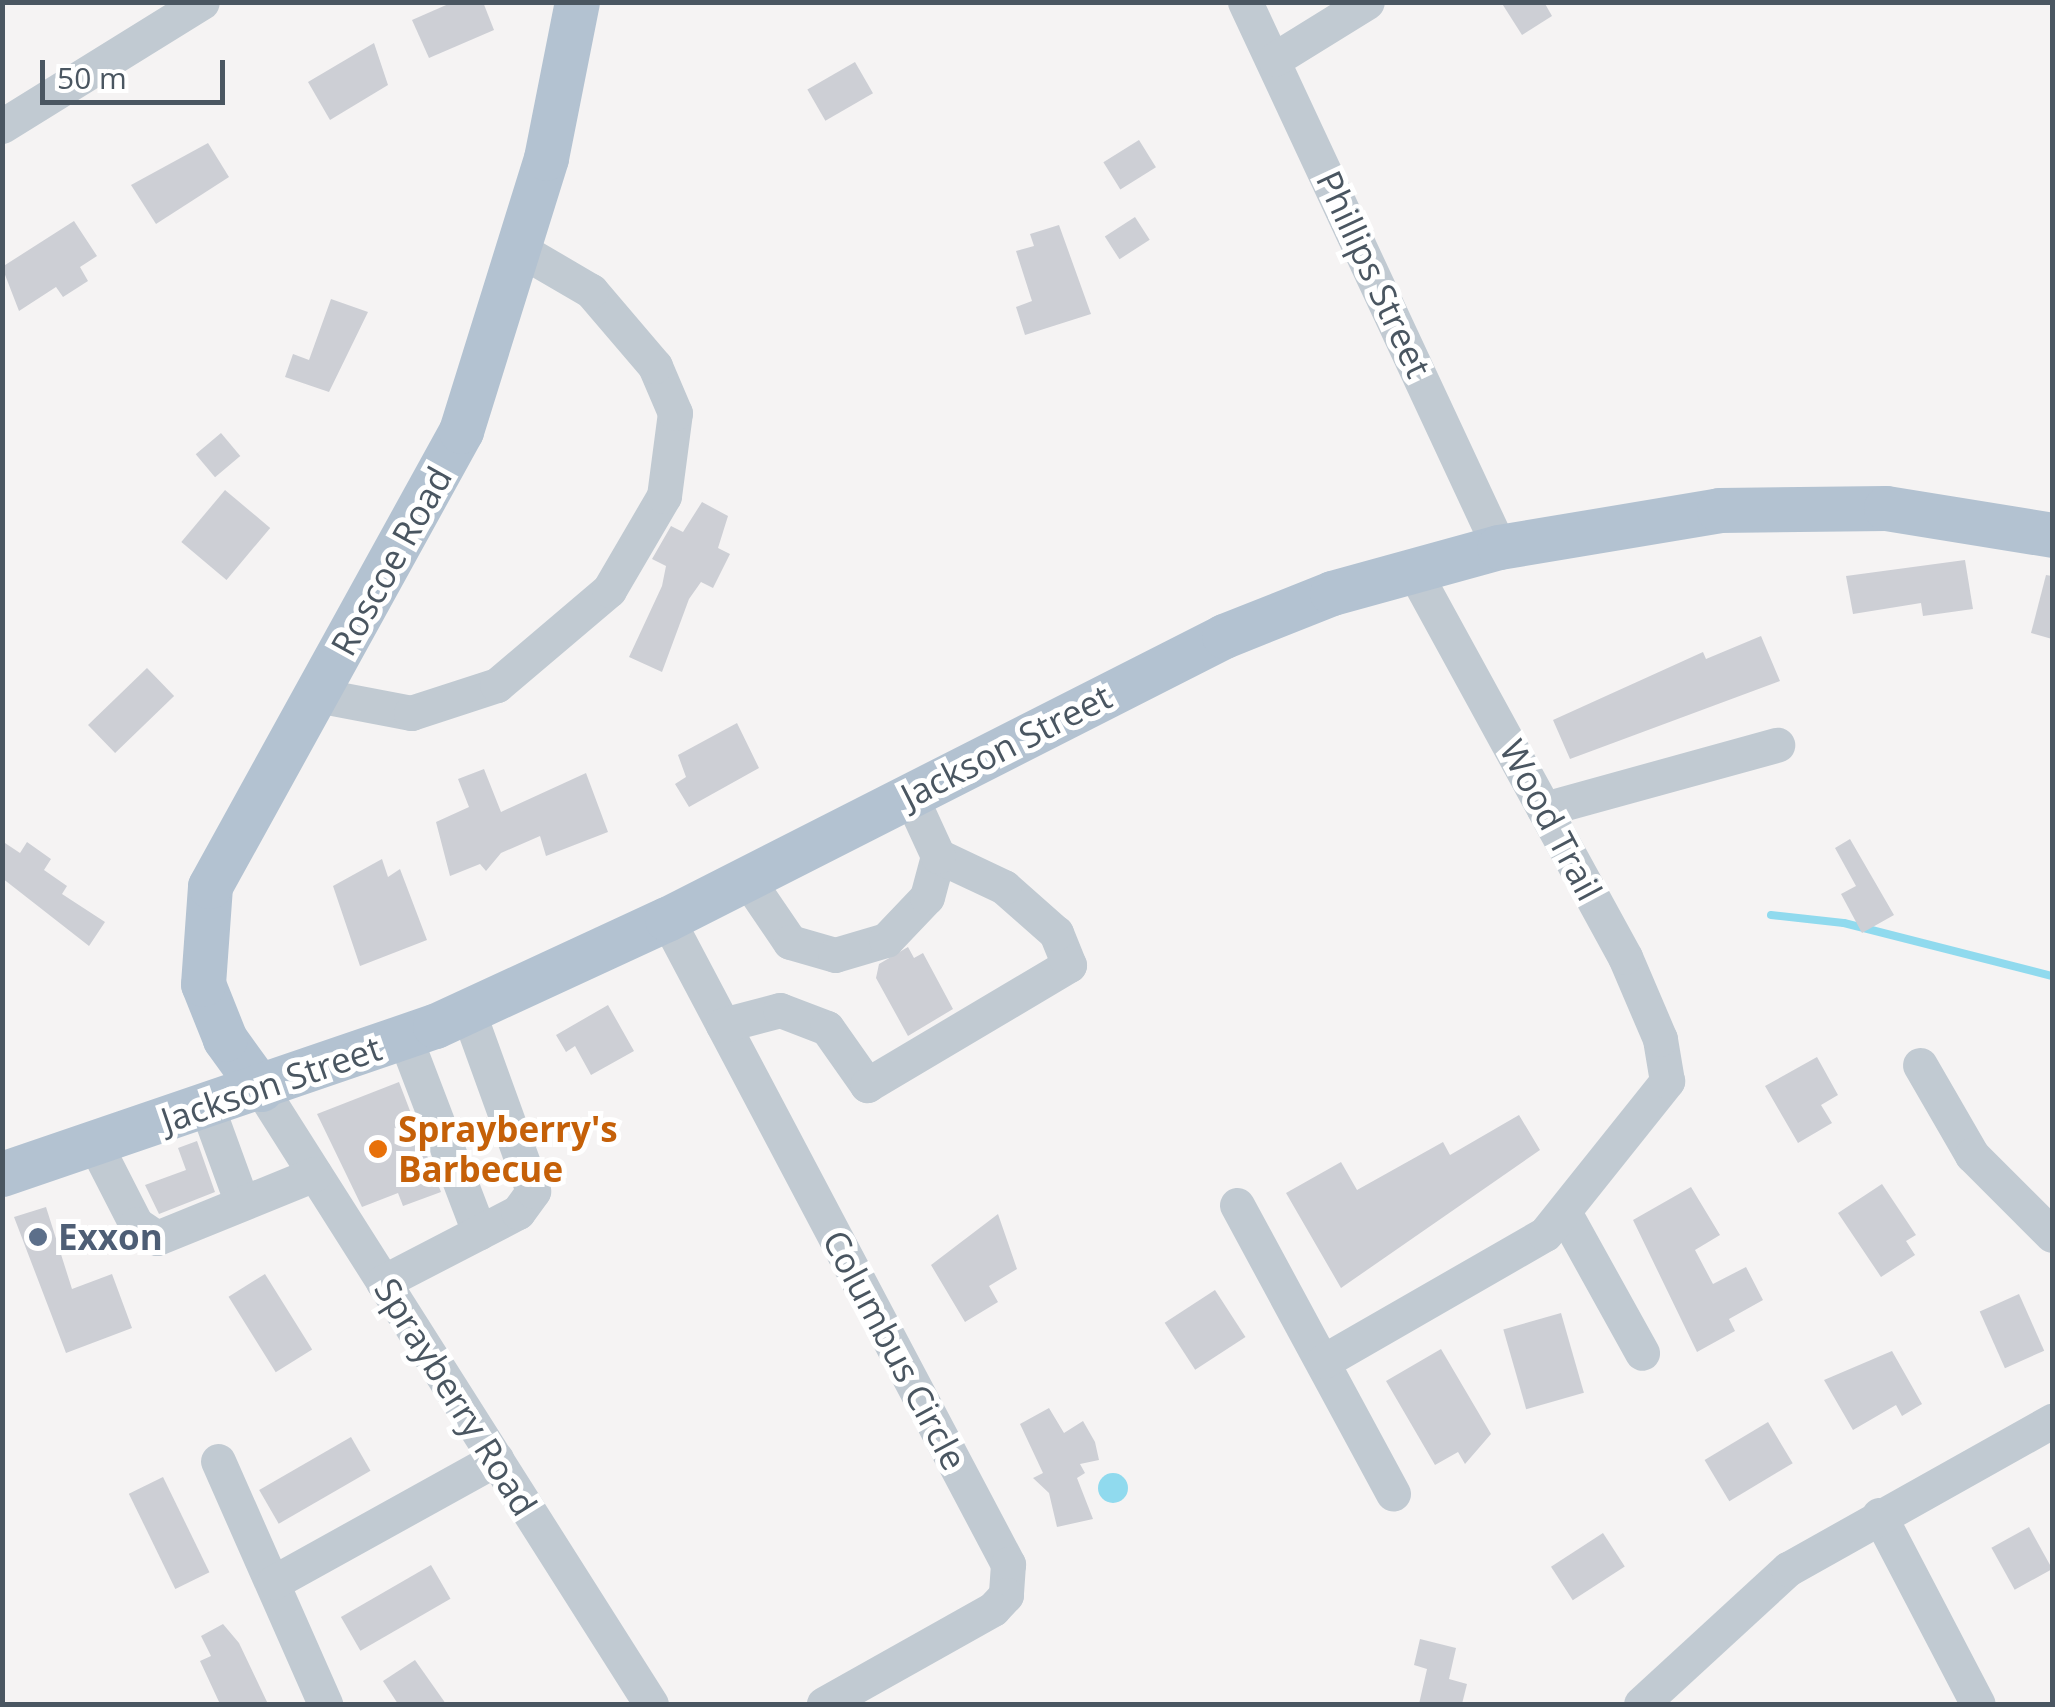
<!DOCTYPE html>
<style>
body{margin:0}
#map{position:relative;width:2055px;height:1707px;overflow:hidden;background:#f5f3f3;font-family:"Open Sans",sans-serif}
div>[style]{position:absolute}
.water>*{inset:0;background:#90daee}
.round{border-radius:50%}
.stream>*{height:8px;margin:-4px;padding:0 4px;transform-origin:4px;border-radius:4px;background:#90daee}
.building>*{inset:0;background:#cdcfd5;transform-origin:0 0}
.minor>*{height:35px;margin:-17.5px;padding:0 17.5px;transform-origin:17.5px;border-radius:17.5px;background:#c1cad2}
.major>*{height:45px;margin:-22.5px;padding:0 22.5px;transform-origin:22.5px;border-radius:22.5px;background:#b3c2d1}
.dots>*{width:28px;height:28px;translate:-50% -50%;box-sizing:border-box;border:5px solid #fff;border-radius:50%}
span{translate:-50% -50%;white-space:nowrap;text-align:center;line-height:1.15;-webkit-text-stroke:10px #fff;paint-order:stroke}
.street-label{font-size:35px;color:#4a5661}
.food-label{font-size:35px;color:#c56008;font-weight:700}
.left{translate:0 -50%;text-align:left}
.service-label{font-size:35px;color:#4e5e75;font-weight:700}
.frame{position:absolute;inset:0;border:5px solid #4a5661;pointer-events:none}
.scale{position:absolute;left:40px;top:60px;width:185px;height:45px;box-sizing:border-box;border:5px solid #4a5661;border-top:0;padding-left:12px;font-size:30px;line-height:35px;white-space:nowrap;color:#4a5661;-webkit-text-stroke:8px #fff;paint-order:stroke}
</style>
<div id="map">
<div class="water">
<div class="round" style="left:1098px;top:1473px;width:30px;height:30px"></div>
</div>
<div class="stream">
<div style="left:1771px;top:915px;width:73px;rotate:6.3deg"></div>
<div style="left:1844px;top:923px;width:215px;rotate:14.3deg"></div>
</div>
<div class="building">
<div style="clip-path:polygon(453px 2px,483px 2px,494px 30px,429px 58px,412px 20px)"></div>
<div style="clip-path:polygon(1501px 2px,1544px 2px,1552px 16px,1522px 35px)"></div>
<div style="clip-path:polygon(374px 43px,388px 85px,330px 120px,308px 82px)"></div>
<div style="left:855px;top:62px;width:36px;height:55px;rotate:60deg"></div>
<div style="left:1139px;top:140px;width:32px;height:42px;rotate:58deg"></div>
<div style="clip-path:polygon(208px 143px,229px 177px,156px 224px,131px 185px)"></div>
<div style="left:1135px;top:217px;width:27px;height:36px;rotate:57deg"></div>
<div style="clip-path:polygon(74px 221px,97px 256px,80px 267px,88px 281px,63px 297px,56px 287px,19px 311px,2px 267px)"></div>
<div style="clip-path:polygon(1059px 225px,1091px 314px,1025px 335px,1016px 307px,1032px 301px,1016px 251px,1034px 246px,1030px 234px)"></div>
<div style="clip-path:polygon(331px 299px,368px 312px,329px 392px,285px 377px,293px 354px,309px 360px)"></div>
<div style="left:221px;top:433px;width:30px;height:33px;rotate:50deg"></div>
<div style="left:225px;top:490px;width:59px;height:68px;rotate:40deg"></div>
<div style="clip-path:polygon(702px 502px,728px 516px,718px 548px,730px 554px,713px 588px,701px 582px,689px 599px,662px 672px,629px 657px,662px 586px,666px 566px,652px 559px,671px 526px,683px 532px)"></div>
<div style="clip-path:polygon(1965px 560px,1973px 609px,1923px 616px,1921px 603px,1853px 614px,1846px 576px)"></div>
<div style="clip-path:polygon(2046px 575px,2052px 576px,2052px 639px,2031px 633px)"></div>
<div style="clip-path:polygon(1761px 636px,1780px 681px,1570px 759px,1553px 720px,1703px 652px,1706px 659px)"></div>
<div style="left:147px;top:668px;width:39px;height:82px;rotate:46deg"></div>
<div style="clip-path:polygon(737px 723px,759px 768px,689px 807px,675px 784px,686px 777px,678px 755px)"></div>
<div style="clip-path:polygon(484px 769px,501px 812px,586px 773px,608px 832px,546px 856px,540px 836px,501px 853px,486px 871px,480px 864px,450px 876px,436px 822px,469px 807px,458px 779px)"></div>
<div style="clip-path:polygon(1850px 839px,1894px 915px,1862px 933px,1841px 894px,1856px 886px,1835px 848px)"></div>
<div style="clip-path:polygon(2px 841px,20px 853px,27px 842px,51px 859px,44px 870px,67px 886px,62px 894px,105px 922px,89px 946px,2px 878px)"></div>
<div style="clip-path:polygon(382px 859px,388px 877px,400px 869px,427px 940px,360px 966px,333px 886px)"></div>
<div style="clip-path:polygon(908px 947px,914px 958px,923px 953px,953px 1009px,908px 1036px,876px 978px,879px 964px)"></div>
<div style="clip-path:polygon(608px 1005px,634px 1051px,591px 1075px,575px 1046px,566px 1052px,556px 1035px)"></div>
<div style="clip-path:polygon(1817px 1057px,1838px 1095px,1821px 1105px,1832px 1123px,1798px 1143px,1765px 1086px)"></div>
<div style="clip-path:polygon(399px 1082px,441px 1192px,403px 1206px,398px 1193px,362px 1207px,317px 1114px)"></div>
<div style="clip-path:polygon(1519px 1115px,1540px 1150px,1341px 1288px,1286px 1193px,1341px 1162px,1357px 1190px,1443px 1142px,1450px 1155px)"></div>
<div style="clip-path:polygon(197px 1141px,215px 1192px,159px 1214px,145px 1185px,186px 1170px,178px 1148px)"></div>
<div style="clip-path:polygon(1882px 1184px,1916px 1235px,1906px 1241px,1915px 1255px,1881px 1277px,1838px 1213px)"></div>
<div style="clip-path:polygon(1691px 1187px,1720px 1235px,1695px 1250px,1713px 1284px,1746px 1267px,1763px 1300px,1729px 1319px,1735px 1331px,1697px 1352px,1633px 1220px)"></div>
<div style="clip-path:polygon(46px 1207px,72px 1289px,112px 1274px,132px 1328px,66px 1353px,14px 1217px)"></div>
<div style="clip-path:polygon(998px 1214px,1017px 1269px,989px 1286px,998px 1302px,965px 1322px,931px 1265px)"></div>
<div style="left:265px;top:1274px;width:89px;height:43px;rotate:58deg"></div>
<div style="left:1215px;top:1290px;width:56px;height:60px;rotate:57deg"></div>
<div style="left:2019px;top:1294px;width:62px;height:43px;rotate:66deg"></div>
<div style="left:1561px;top:1313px;width:83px;height:60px;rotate:74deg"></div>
<div style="clip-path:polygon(1441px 1349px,1491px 1434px,1465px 1464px,1458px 1452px,1435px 1465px,1386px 1381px)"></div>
<div style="clip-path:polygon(1892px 1351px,1922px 1404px,1902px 1416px,1896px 1405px,1853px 1430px,1824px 1380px)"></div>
<div style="clip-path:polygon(1049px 1408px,1064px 1433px,1083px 1421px,1095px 1442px,1099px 1460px,1080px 1464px,1085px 1473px,1077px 1478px,1093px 1519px,1057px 1527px,1049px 1493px,1033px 1478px,1043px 1473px,1020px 1424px)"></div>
<div style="left:1768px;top:1422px;width:48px;height:74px;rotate:59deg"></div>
<div style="left:351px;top:1437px;width:39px;height:106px;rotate:60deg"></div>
<div style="left:163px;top:1477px;width:106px;height:38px;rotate:64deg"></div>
<div style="left:2029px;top:1527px;width:48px;height:43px;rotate:61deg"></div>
<div style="left:1603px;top:1533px;width:40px;height:62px;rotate:57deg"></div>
<div style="left:431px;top:1565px;width:39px;height:104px;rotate:60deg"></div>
<div style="clip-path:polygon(223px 1624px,239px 1643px,268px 1704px,220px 1704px,200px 1661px,211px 1656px,201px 1636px)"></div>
<div style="clip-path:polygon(1420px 1639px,1456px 1648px,1449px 1679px,1467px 1684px,1462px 1704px,1419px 1704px,1427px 1669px,1414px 1665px)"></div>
<div style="clip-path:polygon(415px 1660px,446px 1704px,398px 1704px,383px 1681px)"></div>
</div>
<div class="minor">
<div style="left:1245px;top:2px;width:601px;rotate:65.01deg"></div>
<div style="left:1275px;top:59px;width:108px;rotate:-31.8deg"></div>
<div style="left:2px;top:126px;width:235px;rotate:-31.8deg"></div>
<div style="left:317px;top:695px;width:96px;rotate:10.8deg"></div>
<div style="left:411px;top:713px;width:90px;rotate:-18deg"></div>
<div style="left:497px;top:685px;width:147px;rotate:-40.3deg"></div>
<div style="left:609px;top:590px;width:109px;rotate:-59.7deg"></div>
<div style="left:664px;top:496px;width:84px;rotate:-82.5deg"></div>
<div style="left:675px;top:413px;width:51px;rotate:-113.1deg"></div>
<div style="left:655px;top:366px;width:99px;rotate:-130.5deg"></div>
<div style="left:591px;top:291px;width:83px;rotate:-149.7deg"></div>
<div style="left:1544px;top:809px;width:242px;rotate:-15.4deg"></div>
<div style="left:747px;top:879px;width:76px;rotate:55.7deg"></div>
<div style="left:790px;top:942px;width:47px;rotate:16.1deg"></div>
<div style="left:835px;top:955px;width:53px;rotate:-16.4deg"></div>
<div style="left:886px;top:940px;width:59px;rotate:-46.4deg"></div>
<div style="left:927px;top:897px;width:42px;rotate:-75deg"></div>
<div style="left:667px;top:919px;width:730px;rotate:62.14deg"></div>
<div style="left:1008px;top:1564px;width:31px;rotate:94deg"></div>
<div style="left:1006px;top:1595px;width:19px;rotate:133deg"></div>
<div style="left:993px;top:1609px;width:194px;rotate:150.7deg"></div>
<div style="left:723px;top:1025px;width:59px;rotate:-14.7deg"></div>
<div style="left:780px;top:1010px;width:50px;rotate:21deg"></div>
<div style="left:827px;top:1028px;width:70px;rotate:54.9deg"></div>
<div style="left:867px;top:1085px;width:235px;rotate:-30.7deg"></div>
<div style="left:1069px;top:965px;width:35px;rotate:-112deg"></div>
<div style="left:1056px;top:933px;width:69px;rotate:-138.5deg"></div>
<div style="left:1004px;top:887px;width:73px;rotate:-154.8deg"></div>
<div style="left:938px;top:856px;width:67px;rotate:-114.7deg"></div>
<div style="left:405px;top:1038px;width:208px;rotate:69.1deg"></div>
<div style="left:1920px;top:1065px;width:104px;rotate:60deg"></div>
<div style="left:1972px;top:1155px;width:113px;rotate:45deg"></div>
<div style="left:261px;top:1089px;width:728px;rotate:57.62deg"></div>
<div style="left:207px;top:1107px;width:102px;rotate:70deg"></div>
<div style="left:95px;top:1144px;width:90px;rotate:62.9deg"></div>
<div style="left:136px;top:1224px;width:25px;rotate:34deg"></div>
<div style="left:157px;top:1238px;width:170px;rotate:-22.1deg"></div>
<div style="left:1237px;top:1205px;width:328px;rotate:61.6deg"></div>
<div style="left:1564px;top:1212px;width:161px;rotate:61deg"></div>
<div style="left:383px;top:1282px;width:152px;rotate:-27.4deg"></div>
<div style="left:518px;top:1212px;width:26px;rotate:-54deg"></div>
<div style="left:533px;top:1191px;width:191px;rotate:-109.9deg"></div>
<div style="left:1324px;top:1361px;width:255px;rotate:-29.9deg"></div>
<div style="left:1545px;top:1234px;width:196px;rotate:-51.4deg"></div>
<div style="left:1667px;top:1081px;width:43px;rotate:-99.5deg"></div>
<div style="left:1660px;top:1039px;width:89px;rotate:-113.1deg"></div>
<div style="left:1625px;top:957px;width:443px;rotate:-118.7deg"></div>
<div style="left:218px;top:1461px;width:266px;rotate:66.2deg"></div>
<div style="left:1879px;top:1515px;width:213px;rotate:62.4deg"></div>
<div style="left:274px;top:1582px;width:254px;rotate:-29deg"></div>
<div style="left:1641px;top:1704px;width:200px;rotate:-42.6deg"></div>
<div style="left:1788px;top:1569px;width:303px;rotate:-29.3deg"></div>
</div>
<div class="major">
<div style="left:261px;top:1089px;width:62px;rotate:-125.8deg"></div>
<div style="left:225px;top:1039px;width:59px;rotate:-111.8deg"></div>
<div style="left:203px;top:984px;width:98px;rotate:-85.9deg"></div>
<div style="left:210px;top:886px;width:520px;rotate:-61.12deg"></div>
<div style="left:461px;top:431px;width:286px;rotate:-72.7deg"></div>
<div style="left:546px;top:158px;width:159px;rotate:-78.8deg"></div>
<div style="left:2px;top:1174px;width:458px;rotate:-18.9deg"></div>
<div style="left:435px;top:1026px;width:255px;rotate:-24.8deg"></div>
<div style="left:667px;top:919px;width:625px;rotate:-26.93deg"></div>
<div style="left:1224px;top:636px;width:116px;rotate:-21.7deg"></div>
<div style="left:1332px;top:593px;width:173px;rotate:-15.4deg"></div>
<div style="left:1499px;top:547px;width:223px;rotate:-9.5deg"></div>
<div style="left:1719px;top:510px;width:167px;rotate:-0.7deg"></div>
<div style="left:1886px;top:508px;width:168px;rotate:9.2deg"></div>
</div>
<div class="dots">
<div style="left:378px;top:1149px;background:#e8710a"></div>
<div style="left:38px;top:1237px;background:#5c6f8a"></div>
</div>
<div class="street-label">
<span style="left:1374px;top:274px;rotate:65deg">Phillips Street</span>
<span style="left:391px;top:561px;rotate:-61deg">Roscoe Road</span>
<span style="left:1006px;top:746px;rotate:-27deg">Jackson Street</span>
<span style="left:1551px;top:820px;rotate:62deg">Wood Trail</span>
<span style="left:271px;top:1084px;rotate:-19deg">Jackson Street</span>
<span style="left:895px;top:1350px;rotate:62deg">Columbus Circle</span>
<span style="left:456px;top:1397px;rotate:58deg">Sprayberry Road</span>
</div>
<div class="food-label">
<span class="left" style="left:398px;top:1149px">Sprayberry's<br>Barbecue</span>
</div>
<div class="service-label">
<span class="left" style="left:58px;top:1237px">Exxon</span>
</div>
<div class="frame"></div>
<div class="scale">50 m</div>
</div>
